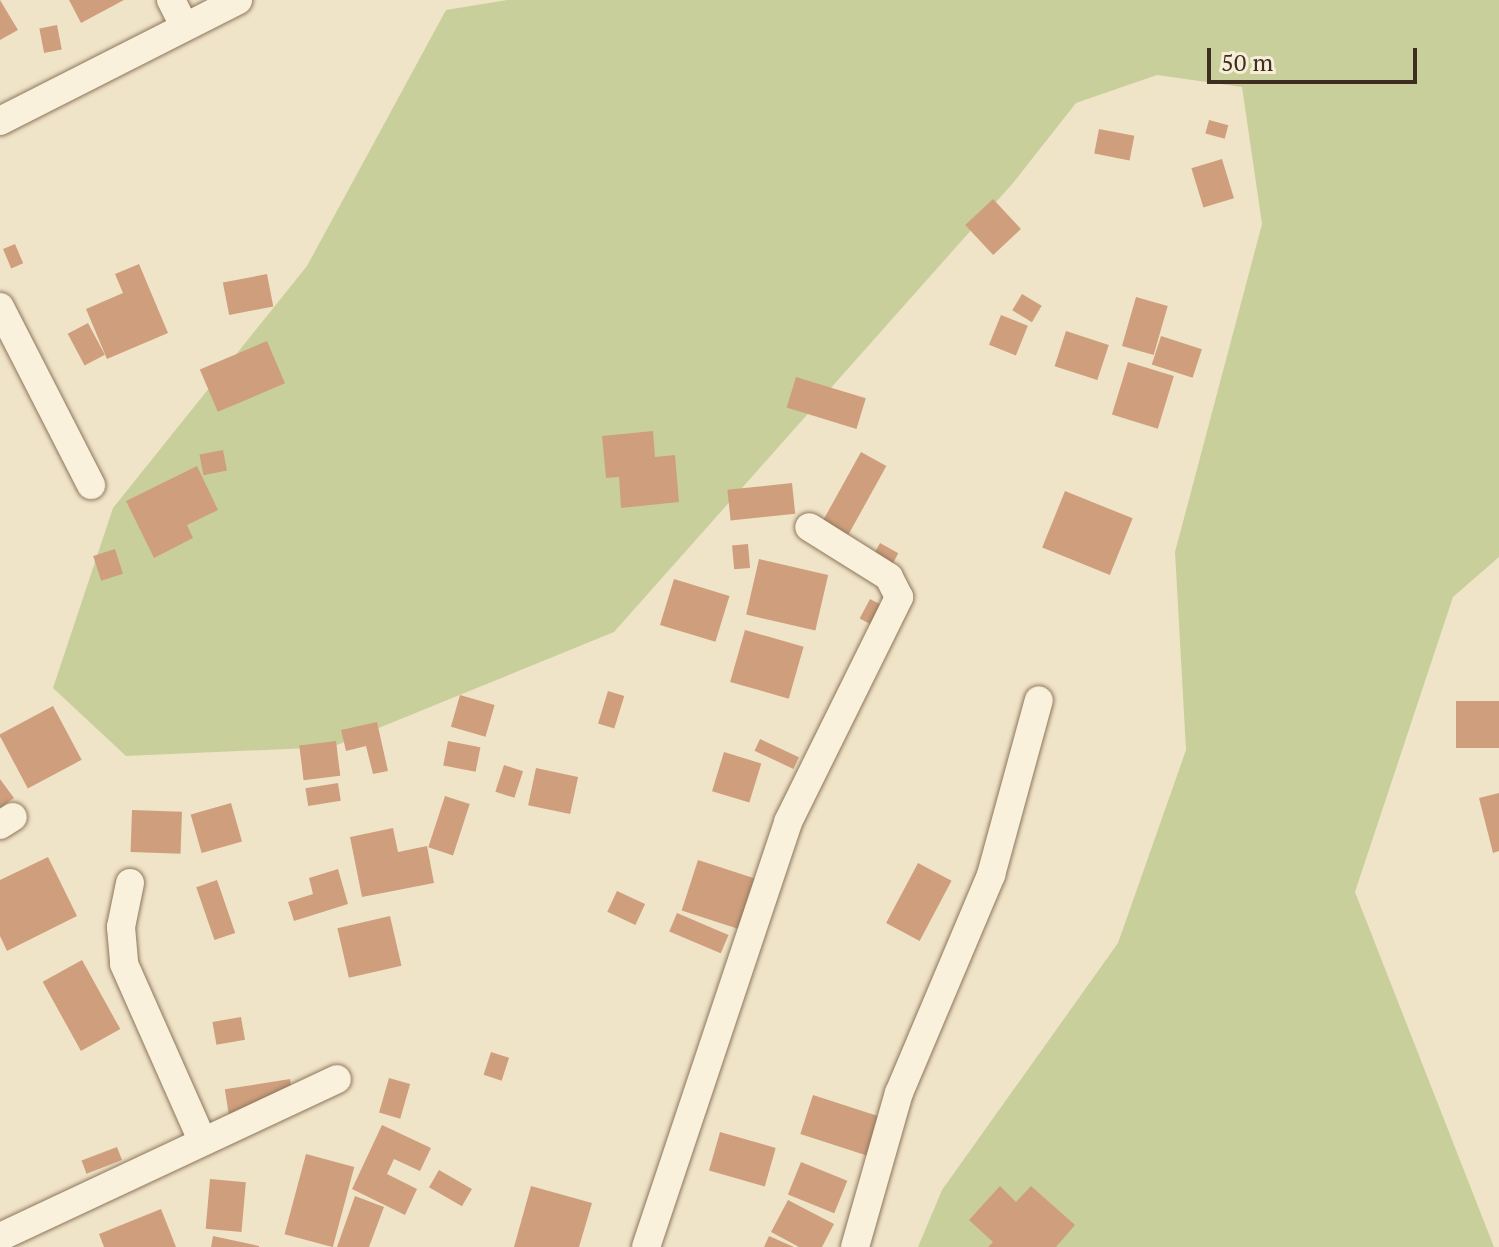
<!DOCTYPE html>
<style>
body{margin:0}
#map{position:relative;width:1499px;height:1247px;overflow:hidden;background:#f0e4c8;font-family:"PT Serif",serif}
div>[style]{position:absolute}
.green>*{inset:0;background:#c9cf9b}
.building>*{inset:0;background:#cf9f7d;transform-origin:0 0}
.roads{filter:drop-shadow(0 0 2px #8d765c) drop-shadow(0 0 2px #8d765c)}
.street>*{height:28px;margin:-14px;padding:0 14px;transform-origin:14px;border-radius:14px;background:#faf1dc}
span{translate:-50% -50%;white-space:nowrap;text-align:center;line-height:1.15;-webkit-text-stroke:7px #f7eed8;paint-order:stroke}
.scale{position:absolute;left:1207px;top:48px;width:210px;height:36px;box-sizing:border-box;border:4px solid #3d2e20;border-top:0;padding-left:10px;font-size:24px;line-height:28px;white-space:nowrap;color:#3d2e20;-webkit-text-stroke:6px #f7eed8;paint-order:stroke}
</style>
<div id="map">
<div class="green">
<div style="clip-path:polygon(507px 0,1499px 0,1499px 557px,1453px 597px,1355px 892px,1494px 1247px,918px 1247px,942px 1190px,1118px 943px,1186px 750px,1175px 552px,1262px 224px,1242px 87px,1157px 75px,1076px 103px,1013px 183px,614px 632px,332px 747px,126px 756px,53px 688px,113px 508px,307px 266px,446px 10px)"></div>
</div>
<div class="building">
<div style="clip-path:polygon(0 0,18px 30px,0 40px)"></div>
<div style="clip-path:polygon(69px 0,124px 0,81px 23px)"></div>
<div style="left:57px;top:25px;width:25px;height:18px;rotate:79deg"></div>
<div style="left:1209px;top:120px;width:20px;height:14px;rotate:15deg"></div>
<div style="left:1099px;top:129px;width:36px;height:25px;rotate:11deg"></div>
<div style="left:1222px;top:159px;width:41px;height:32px;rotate:73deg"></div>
<div style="left:993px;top:199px;width:41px;height:38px;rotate:47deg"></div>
<div style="left:15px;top:244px;width:21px;height:13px;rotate:67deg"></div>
<div style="clip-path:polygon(139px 264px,168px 333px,107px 359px,86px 309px,123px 293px,115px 274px)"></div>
<div style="left:267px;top:274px;width:33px;height:45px;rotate:79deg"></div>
<div style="left:1022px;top:294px;width:23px;height:19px;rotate:31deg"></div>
<div style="left:1136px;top:297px;width:33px;height:51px;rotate:16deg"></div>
<div style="left:1001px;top:315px;width:29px;height:32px;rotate:22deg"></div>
<div style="left:88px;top:323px;width:36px;height:23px;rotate:62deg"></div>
<div style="left:1066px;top:331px;width:45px;height:37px;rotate:18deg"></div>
<div style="left:1161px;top:336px;width:43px;height:30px;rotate:18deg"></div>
<div style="left:267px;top:341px;width:46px;height:73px;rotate:67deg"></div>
<div style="left:1128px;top:362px;width:48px;height:55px;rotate:17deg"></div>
<div style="left:796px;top:377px;width:73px;height:32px;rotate:17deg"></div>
<div style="clip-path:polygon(653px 431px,655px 457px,675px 455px,679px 502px,621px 508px,619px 477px,606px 478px,602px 436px)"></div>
<div style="left:223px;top:450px;width:21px;height:24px;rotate:79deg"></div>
<div style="left:861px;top:452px;width:29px;height:93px;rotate:29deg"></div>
<div style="clip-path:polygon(197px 466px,218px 510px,187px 525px,193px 538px,154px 558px,126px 501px)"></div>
<div style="left:792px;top:483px;width:31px;height:65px;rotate:84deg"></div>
<div style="left:1065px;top:491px;width:73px;height:61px;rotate:22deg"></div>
<div style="left:880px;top:543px;width:21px;height:22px;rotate:29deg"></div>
<div style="left:748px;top:544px;width:24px;height:16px;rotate:85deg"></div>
<div style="left:115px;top:549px;width:26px;height:23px;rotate:72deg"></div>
<div style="left:759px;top:559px;width:71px;height:57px;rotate:13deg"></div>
<div style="left:674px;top:579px;width:58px;height:48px;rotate:17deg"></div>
<div style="left:870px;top:599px;width:21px;height:22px;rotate:28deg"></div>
<div style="left:745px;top:630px;width:61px;height:54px;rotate:16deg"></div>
<div style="left:608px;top:691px;width:17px;height:34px;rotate:17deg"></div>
<div style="left:460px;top:695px;width:36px;height:33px;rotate:16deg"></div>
<div style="left:1499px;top:701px;width:47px;height:43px;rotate:90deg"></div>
<div style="left:53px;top:706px;width:61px;height:61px;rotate:62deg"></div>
<div style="clip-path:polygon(377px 722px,388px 771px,373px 774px,366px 746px,346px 751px,341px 730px)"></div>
<div style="left:760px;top:739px;width:43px;height:13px;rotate:25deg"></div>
<div style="left:336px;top:741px;width:35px;height:37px;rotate:83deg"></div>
<div style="left:448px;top:741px;width:33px;height:25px;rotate:11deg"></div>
<div style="left:724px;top:752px;width:39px;height:41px;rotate:17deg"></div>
<div style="left:504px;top:765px;width:20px;height:28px;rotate:18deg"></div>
<div style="left:536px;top:768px;width:43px;height:38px;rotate:12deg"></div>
<div style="clip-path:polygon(0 779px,14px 798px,0 808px)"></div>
<div style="left:338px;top:783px;width:18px;height:33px;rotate:81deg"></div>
<div style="clip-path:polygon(1499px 793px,1499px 851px,1493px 853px,1479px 798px)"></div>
<div style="left:445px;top:796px;width:26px;height:54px;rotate:18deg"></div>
<div style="left:231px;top:803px;width:40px;height:42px;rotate:74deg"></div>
<div style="left:132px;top:810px;width:50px;height:42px;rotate:2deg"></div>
<div style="clip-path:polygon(393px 828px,398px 852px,427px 846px,434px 883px,362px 897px,350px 837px)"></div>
<div style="clip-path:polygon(48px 857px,77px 916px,7px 951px,0 936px,0 880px)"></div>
<div style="left:698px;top:860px;width:68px;height:53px;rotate:18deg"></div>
<div style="left:918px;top:863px;width:38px;height:68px;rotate:28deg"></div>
<div style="clip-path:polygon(338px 869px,348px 904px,294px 921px,288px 902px,313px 894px,309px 878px)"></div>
<div style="left:217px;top:880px;width:56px;height:22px;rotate:71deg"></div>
<div style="left:617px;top:891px;width:31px;height:23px;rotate:25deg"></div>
<div style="left:677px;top:913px;width:56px;height:20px;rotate:23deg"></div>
<div style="left:390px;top:916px;width:51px;height:54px;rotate:77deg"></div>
<div style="left:82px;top:960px;width:79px;height:45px;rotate:61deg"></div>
<div style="left:241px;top:1017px;width:23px;height:29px;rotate:80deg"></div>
<div style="left:491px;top:1052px;width:19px;height:24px;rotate:18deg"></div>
<div style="left:389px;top:1078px;width:22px;height:36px;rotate:16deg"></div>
<div style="left:290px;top:1079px;width:25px;height:66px;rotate:81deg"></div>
<div style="left:813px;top:1095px;width:86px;height:41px;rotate:18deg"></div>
<div style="clip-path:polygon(382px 1125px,431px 1148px,420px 1171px,394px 1159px,387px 1174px,417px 1189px,405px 1215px,352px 1189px)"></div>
<div style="left:720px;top:1132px;width:58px;height:40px;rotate:16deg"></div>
<div style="left:117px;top:1147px;width:14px;height:38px;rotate:69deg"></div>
<div style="left:306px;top:1154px;width:50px;height:83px;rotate:15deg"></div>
<div style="left:801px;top:1162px;width:50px;height:35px;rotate:22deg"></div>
<div style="left:439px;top:1170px;width:38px;height:20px;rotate:30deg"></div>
<div style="left:210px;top:1179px;width:36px;height:50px;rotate:5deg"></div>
<div style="clip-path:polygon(531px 1186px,592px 1203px,579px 1247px,514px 1247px)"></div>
<div style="clip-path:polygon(1000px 1186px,1016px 1202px,1031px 1186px,1075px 1225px,1056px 1247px,988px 1247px,993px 1242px,969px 1220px)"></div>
<div style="clip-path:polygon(355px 1196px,384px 1207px,369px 1247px,337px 1247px)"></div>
<div style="clip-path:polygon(788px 1200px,834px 1224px,822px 1247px,799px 1247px,771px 1232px)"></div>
<div style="clip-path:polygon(161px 1209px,176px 1247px,104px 1247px,99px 1234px)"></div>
<div style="clip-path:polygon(213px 1236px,259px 1246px,259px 1247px,211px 1247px)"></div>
<div style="clip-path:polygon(769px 1236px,794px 1247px,764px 1247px)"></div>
</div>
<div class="roads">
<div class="street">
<div style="left:171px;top:0;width:29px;rotate:63deg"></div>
<div style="left:0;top:121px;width:267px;rotate:-26.9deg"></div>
<div style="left:0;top:307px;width:200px;rotate:62.9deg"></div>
<div style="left:0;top:825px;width:15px;rotate:-32deg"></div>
<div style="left:130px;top:883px;width:45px;rotate:101.6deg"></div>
<div style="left:121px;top:927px;width:37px;rotate:85deg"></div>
<div style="left:124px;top:964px;width:190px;rotate:66.1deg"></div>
<div style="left:0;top:1237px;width:372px;rotate:-25.1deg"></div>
<div style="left:646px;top:1247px;width:448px;rotate:-71.5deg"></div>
<div style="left:788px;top:822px;width:251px;rotate:-63.7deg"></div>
<div style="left:899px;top:597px;width:22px;rotate:-117deg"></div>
<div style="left:889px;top:577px;width:94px;rotate:-148deg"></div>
<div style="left:855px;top:1247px;width:160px;rotate:-74.1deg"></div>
<div style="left:899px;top:1093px;width:237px;rotate:-67.1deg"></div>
<div style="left:991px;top:875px;width:181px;rotate:-74.7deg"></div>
</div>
</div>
<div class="scale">50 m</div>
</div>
